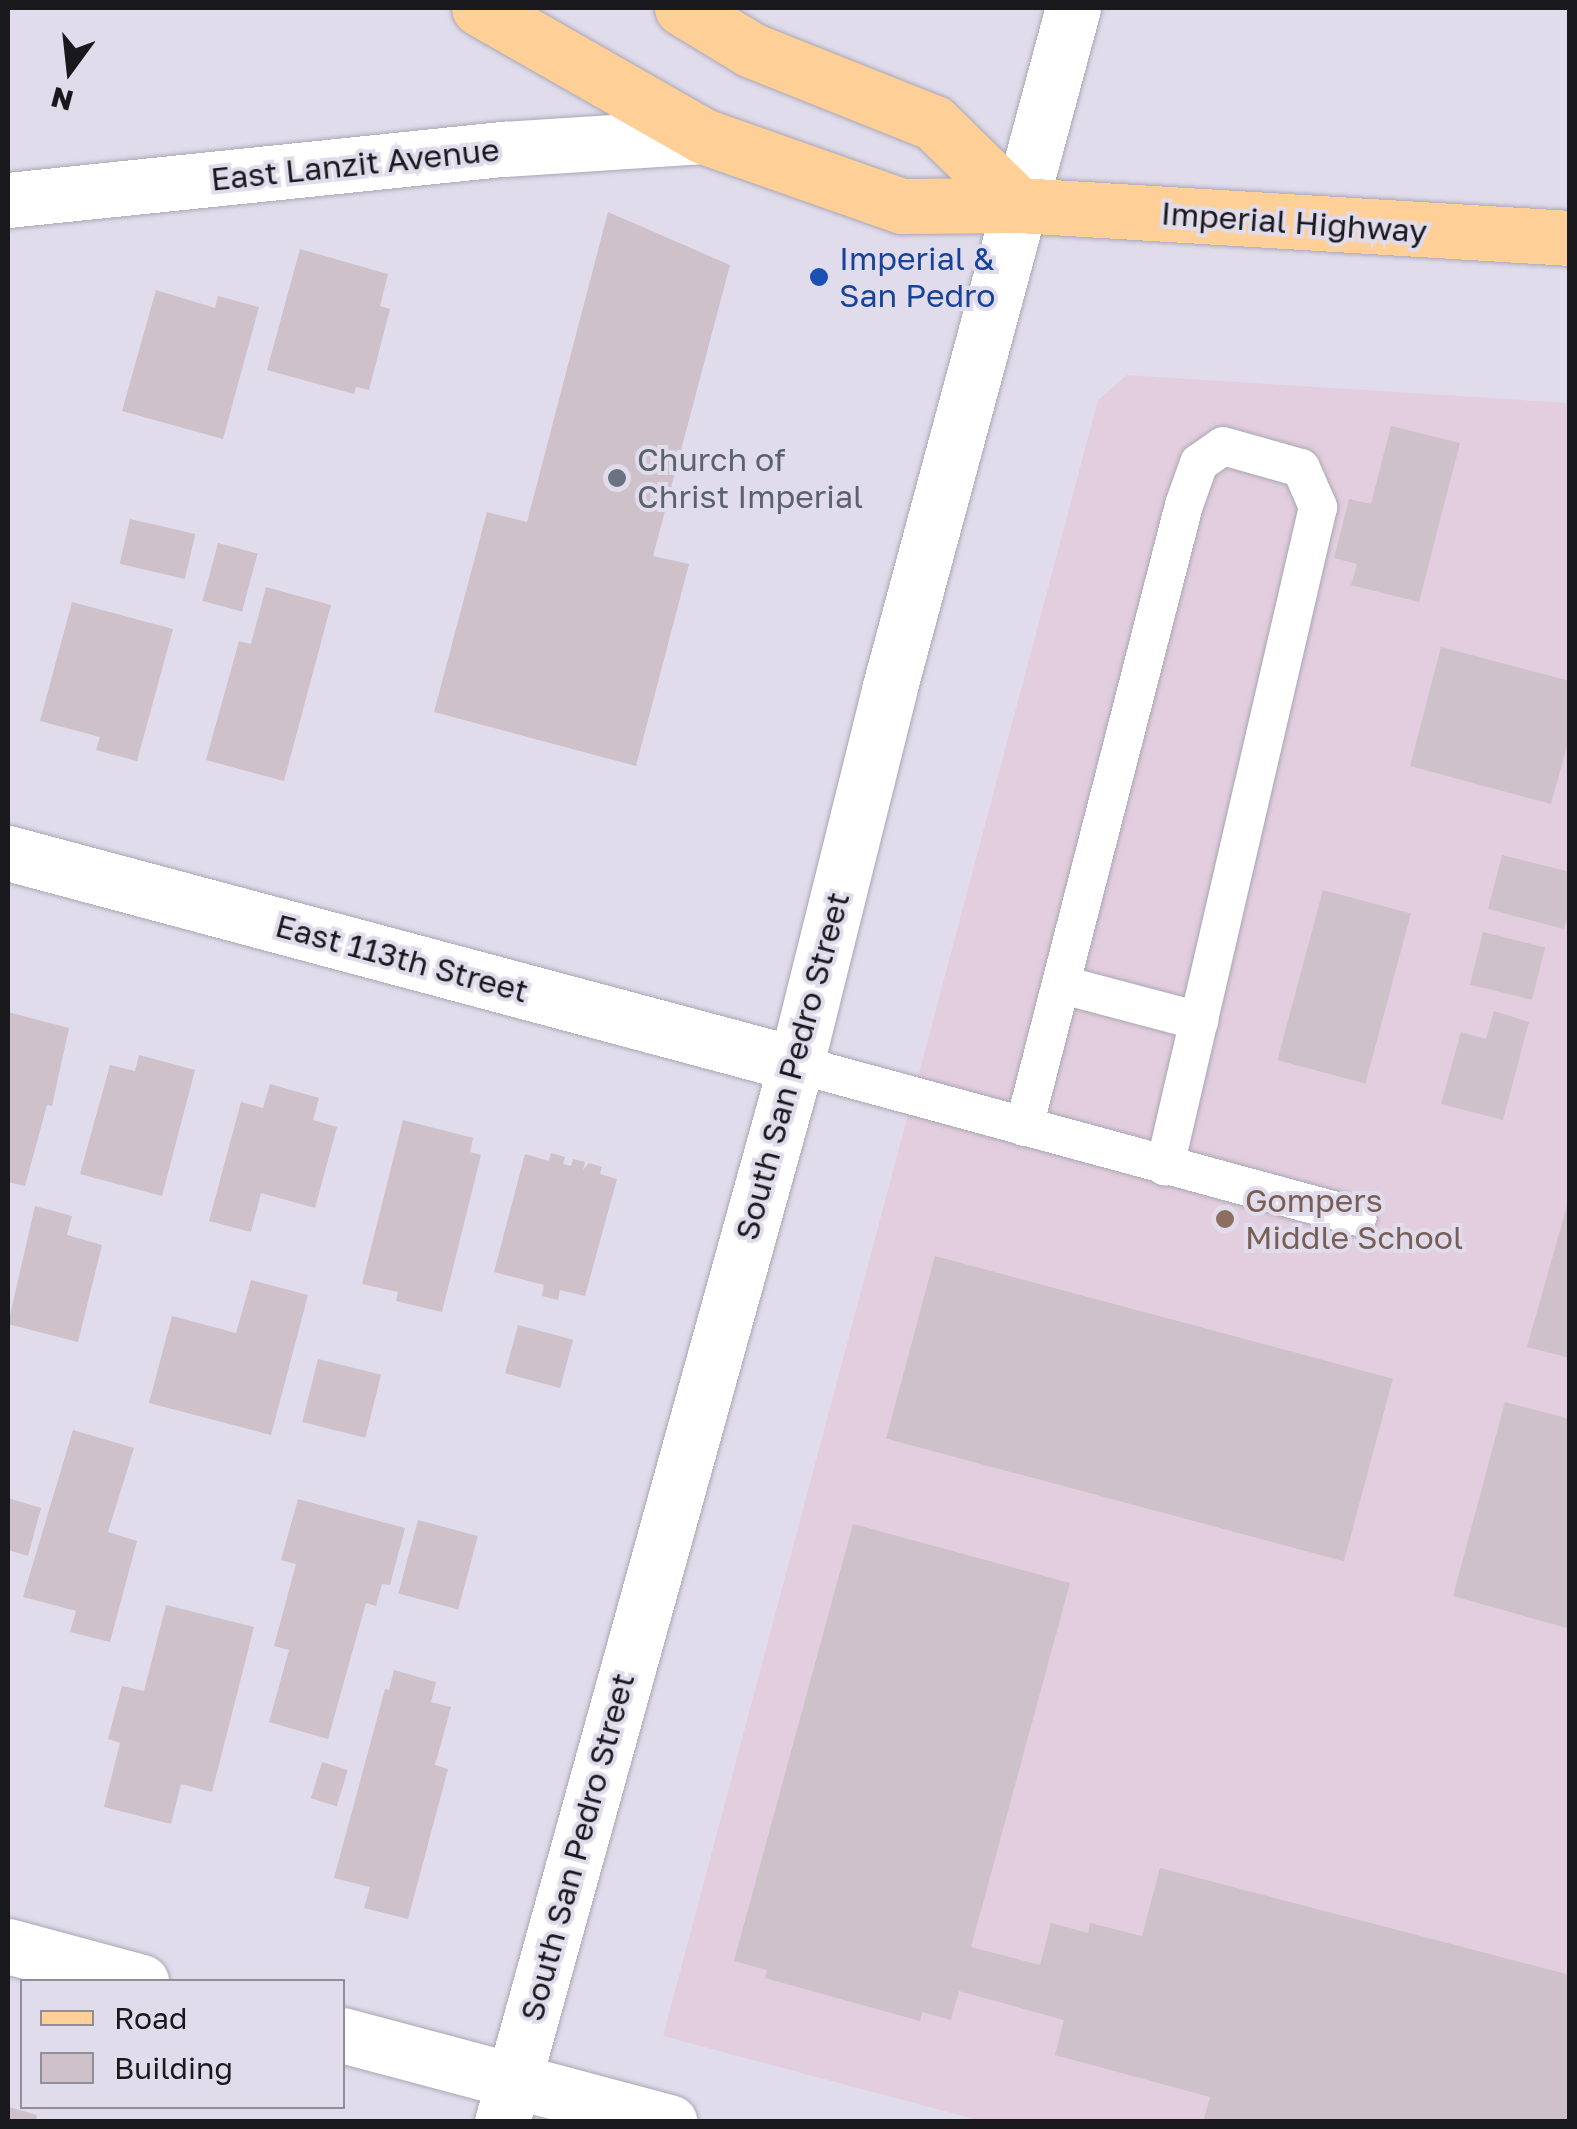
<!DOCTYPE html>
<style>
body{margin:0}
#map{position:relative;width:1577px;height:2129px;overflow:hidden;background:#e0dceb;font-family:"Golos Text",sans-serif}
div>[style]{position:absolute}
.education>*{inset:0;background:#e2cede}
.building>*{inset:0;background:#cec1ca;transform-origin:0 0}
.roads{filter:drop-shadow(0 0 2px #aaa6b3) drop-shadow(0 0 2px #aaa6b3)}
.service>*{height:38px;margin:-19px;padding:0 19px;transform-origin:19px;border-radius:19px;background:#fff}
.minor>*{height:55px;margin:-27.5px;padding:0 27.5px;transform-origin:27.5px;border-radius:27.5px;background:#fff}
.tertiary>*{height:55px;margin:-27.5px;padding:0 27.5px;transform-origin:27.5px;border-radius:27.5px;background:#fff}
.primary>*{height:55px;margin:-27.5px;padding:0 27.5px;transform-origin:27.5px;border-radius:27.5px;background:#fecf97}
.dots>*{width:28px;height:28px;translate:-50% -50%;box-sizing:border-box;border:5px solid #e0dceb;border-radius:50%}
span{translate:-50% -50%;white-space:nowrap;text-align:center;line-height:1.15;-webkit-text-stroke:8px #e0dceb;paint-order:stroke}
.street-label{font-size:32px;color:#19181d}
.transit-label{font-size:32px;color:#164399}
.left{translate:0 -50%;text-align:left}
.worship-label{font-size:32px;color:#5b616d}
.education-label{font-size:32px;color:#785e54}
.frame{position:absolute;inset:0;border:10px solid #19181d;pointer-events:none}
.legend{position:absolute;left:20px;top:1979px;width:325px;height:130px;box-sizing:border-box;background:#e0dceb;border:2px solid #908e99;margin:0;padding:12px 18px;list-style:none;font-size:30px;color:#19181d}
.legend li{display:flex;align-items:center;gap:20px;height:50px}
.legend b{width:50px;border:2px solid #908e99}
.north{position:absolute;left:20px;top:20px;width:100px;height:100px;-webkit-text-stroke:8px #e0dceb;paint-order:stroke;rotate:195deg;font-size:28px;font-weight:700;line-height:40px;text-align:center;color:#19181d}
.north::after{content:'';display:block;margin:auto;width:35px;height:45px;background:#19181d;clip-path:polygon(50% 0,100% 100%,50% 72%,0 100%)}
</style>
<div id="map">
<div class="education">
<div style="clip-path:polygon(1127px 375px,1569px 403px,1569px 2121px,982px 2121px,663px 2036px,1098px 400px)"></div>
</div>
<div class="building">
<div style="clip-path:polygon(608px 212px,730px 265px,653px 556px,689px 564px,636px 766px,434px 712px,487px 512px,527px 522px)"></div>
<div style="clip-path:polygon(300px 249px,388px 274px,380px 306px,390px 309px,369px 390px,356px 387px,354px 394px,267px 370px)"></div>
<div style="clip-path:polygon(156px 290px,215px 308px,218px 296px,259px 307px,223px 439px,122px 411px)"></div>
<div style="clip-path:polygon(1391px 426px,1460px 443px,1419px 602px,1351px 585px,1357px 564px,1334px 558px,1349px 499px,1371px 504px)"></div>
<div style="left:130px;top:519px;width:67px;height:46px;rotate:13deg"></div>
<div style="left:218px;top:543px;width:41px;height:60px;rotate:15deg"></div>
<div style="clip-path:polygon(266px 587px,331px 605px,284px 781px,206px 760px,239px 641px,251px 644px)"></div>
<div style="clip-path:polygon(72px 602px,173px 629px,137px 761px,96px 750px,100px 737px,40px 721px)"></div>
<div style="clip-path:polygon(1441px 647px,1570px 681px,1570px 735px,1551px 804px,1410px 766px)"></div>
<div style="clip-path:polygon(1502px 855px,1570px 872px,1570px 908px,1564px 929px,1488px 909px)"></div>
<div style="left:1323px;top:890px;width:91px;height:176px;rotate:15deg"></div>
<div style="left:1483px;top:932px;width:64px;height:54px;rotate:14deg"></div>
<div style="clip-path:polygon(1494px 1011px,1529px 1022px,1503px 1120px,1441px 1104px,1461px 1032px,1486px 1039px)"></div>
<div style="clip-path:polygon(8px 1012px,69px 1028px,52px 1106px,47px 1105px,25px 1186px,8px 1182px)"></div>
<div style="clip-path:polygon(139px 1055px,195px 1070px,162px 1196px,80px 1174px,110px 1065px,135px 1071px)"></div>
<div style="clip-path:polygon(270px 1084px,319px 1098px,313px 1120px,337px 1127px,315px 1208px,261px 1193px,251px 1232px,209px 1221px,241px 1102px,263px 1108px)"></div>
<div style="clip-path:polygon(403px 1120px,473px 1138px,470px 1152px,481px 1155px,442px 1312px,396px 1301px,398px 1292px,362px 1284px)"></div>
<div style="clip-path:polygon(551px 1153px,565px 1157px,563px 1164px,571px 1166px,573px 1159px,585px 1162px,583px 1170px,589px 1163px,602px 1167px,600px 1174px,617px 1179px,585px 1296px,560px 1290px,558px 1300px,542px 1296px,544px 1285px,494px 1272px,525px 1154px,549px 1161px)"></div>
<div style="clip-path:polygon(1570px 1195px,1570px 1358px,1527px 1347px)"></div>
<div style="clip-path:polygon(35px 1206px,72px 1216px,67px 1235px,102px 1245px,78px 1342px,8px 1324px)"></div>
<div style="left:935px;top:1256px;width:474px;height:189px;rotate:15deg"></div>
<div style="clip-path:polygon(251px 1280px,308px 1295px,271px 1435px,149px 1403px,172px 1316px,236px 1333px)"></div>
<div style="left:518px;top:1325px;width:57px;height:50px;rotate:15deg"></div>
<div style="left:318px;top:1359px;width:65px;height:65px;rotate:14deg"></div>
<div style="clip-path:polygon(1505px 1402px,1570px 1419px,1570px 1629px,1453px 1596px)"></div>
<div style="clip-path:polygon(73px 1430px,134px 1448px,108px 1532px,137px 1541px,110px 1642px,70px 1632px,76px 1611px,23px 1597px)"></div>
<div style="clip-path:polygon(8px 1498px,41px 1508px,28px 1556px,8px 1550px)"></div>
<div style="clip-path:polygon(298px 1499px,405px 1528px,390px 1585px,382px 1584px,376px 1606px,366px 1603px,328px 1739px,269px 1722px,289px 1650px,274px 1646px,296px 1564px,281px 1560px)"></div>
<div style="left:418px;top:1520px;width:62px;height:76px;rotate:15deg"></div>
<div style="clip-path:polygon(853px 1524px,1070px 1583px,971px 1947px,1040px 1965px,1051px 1923px,1088px 1933px,1090px 1923px,1142px 1936px,1160px 1868px,1570px 1975px,1570px 2122px,1203px 2122px,1210px 2097px,1055px 2055px,1064px 2020px,959px 1991px,951px 2020px,922px 2012px,920px 2021px,765px 1978px,767px 1970px,734px 1961px)"></div>
<div style="clip-path:polygon(166px 1605px,254px 1627px,212px 1792px,181px 1784px,171px 1824px,104px 1807px,120px 1743px,108px 1739px,122px 1686px,144px 1691px)"></div>
<div style="clip-path:polygon(394px 1670px,436px 1682px,431px 1702px,451px 1707px,435px 1765px,448px 1769px,408px 1919px,364px 1908px,370px 1887px,334px 1878px,385px 1689px,389px 1690px)"></div>
<div style="left:322px;top:1762px;width:27px;height:38px;rotate:17deg"></div>
<div style="clip-path:polygon(9px 2107px,37px 2115px,36px 2122px,8px 2122px)"></div>
</div>
<div class="roads">
<div class="service">
<div style="left:1063px;top:985px;width:141px;rotate:14.8deg"></div>
<div style="left:796px;top:1064px;width:582px;rotate:15.23deg"></div>
<div style="left:1024px;top:1127px;width:642px;rotate:-75.57deg"></div>
<div style="left:1184px;top:505px;width:45px;rotate:-70.3deg"></div>
<div style="left:1199px;top:463px;width:29px;rotate:-35deg"></div>
<div style="left:1223px;top:446px;width:81px;rotate:15.8deg"></div>
<div style="left:1301px;top:468px;width:43px;rotate:66.4deg"></div>
<div style="left:1318px;top:507px;width:677px;rotate:103.07deg"></div>
</div>
<div class="minor">
<div style="left:8px;top:200px;width:499px;rotate:-5.9deg"></div>
<div style="left:504px;top:149px;width:199px;rotate:-3.7deg"></div>
<div style="left:8px;top:853px;width:816px;rotate:14.99deg"></div>
<div style="left:8px;top:1946px;width:138px;rotate:15.1deg"></div>
<div style="left:342px;top:2035px;width:339px;rotate:14.9deg"></div>
</div>
<div class="tertiary">
<div style="left:502px;top:2122px;width:1098px;rotate:-74.47deg"></div>
<div style="left:796px;top:1064px;width:385px;rotate:-76deg"></div>
<div style="left:889px;top:690px;width:706px;rotate:-74.9deg"></div>
</div>
<div class="primary">
<div style="left:479px;top:8px;width:258px;rotate:29.7deg"></div>
<div style="left:703px;top:136px;width:211px;rotate:19.4deg"></div>
<div style="left:902px;top:206px;width:116px;rotate:-0.5deg"></div>
<div style="left:1018px;top:205px;width:553px;rotate:3.42deg"></div>
<div style="left:682px;top:8px;width:81px;rotate:31.3deg"></div>
<div style="left:751px;top:50px;width:197px;rotate:21.7deg"></div>
<div style="left:934px;top:123px;width:117px;rotate:44.3deg"></div>
</div>
</div>
<div class="dots">
<div style="left:819px;top:277px;background:#1a4fb4"></div>
<div style="left:617px;top:478px;background:#6b7280"></div>
<div style="left:1225px;top:1219px;background:#8d6e63"></div>
</div>
<div class="street-label">
<span style="left:355px;top:164px;rotate:-6deg">East Lanzit Avenue</span>
<span style="left:1294px;top:222px;rotate:4deg">Imperial Highway</span>
<span style="left:402px;top:958px;rotate:15deg">East 113th Street</span>
<span style="left:792px;top:1066px;rotate:-75deg">South San Pedro Street</span>
<span style="left:577px;top:1847px;rotate:-75deg">South San Pedro Street</span>
</div>
<div class="transit-label">
<span class="left" style="left:839px;top:277px">Imperial &amp;<br>San Pedro</span>
</div>
<div class="worship-label">
<span class="left" style="left:637px;top:478px">Church of<br>Christ Imperial</span>
</div>
<div class="education-label">
<span class="left" style="left:1245px;top:1219px">Gompers<br>Middle School</span>
</div>
<div class="frame"></div>
<ul class="legend">
<li><b style="height:12px;background:#fecf97"></b>Road</li>
<li><b style="height:28px;background:#cec1ca"></b>Building</li>
</ul>
<div class="north">N</div>
</div>
